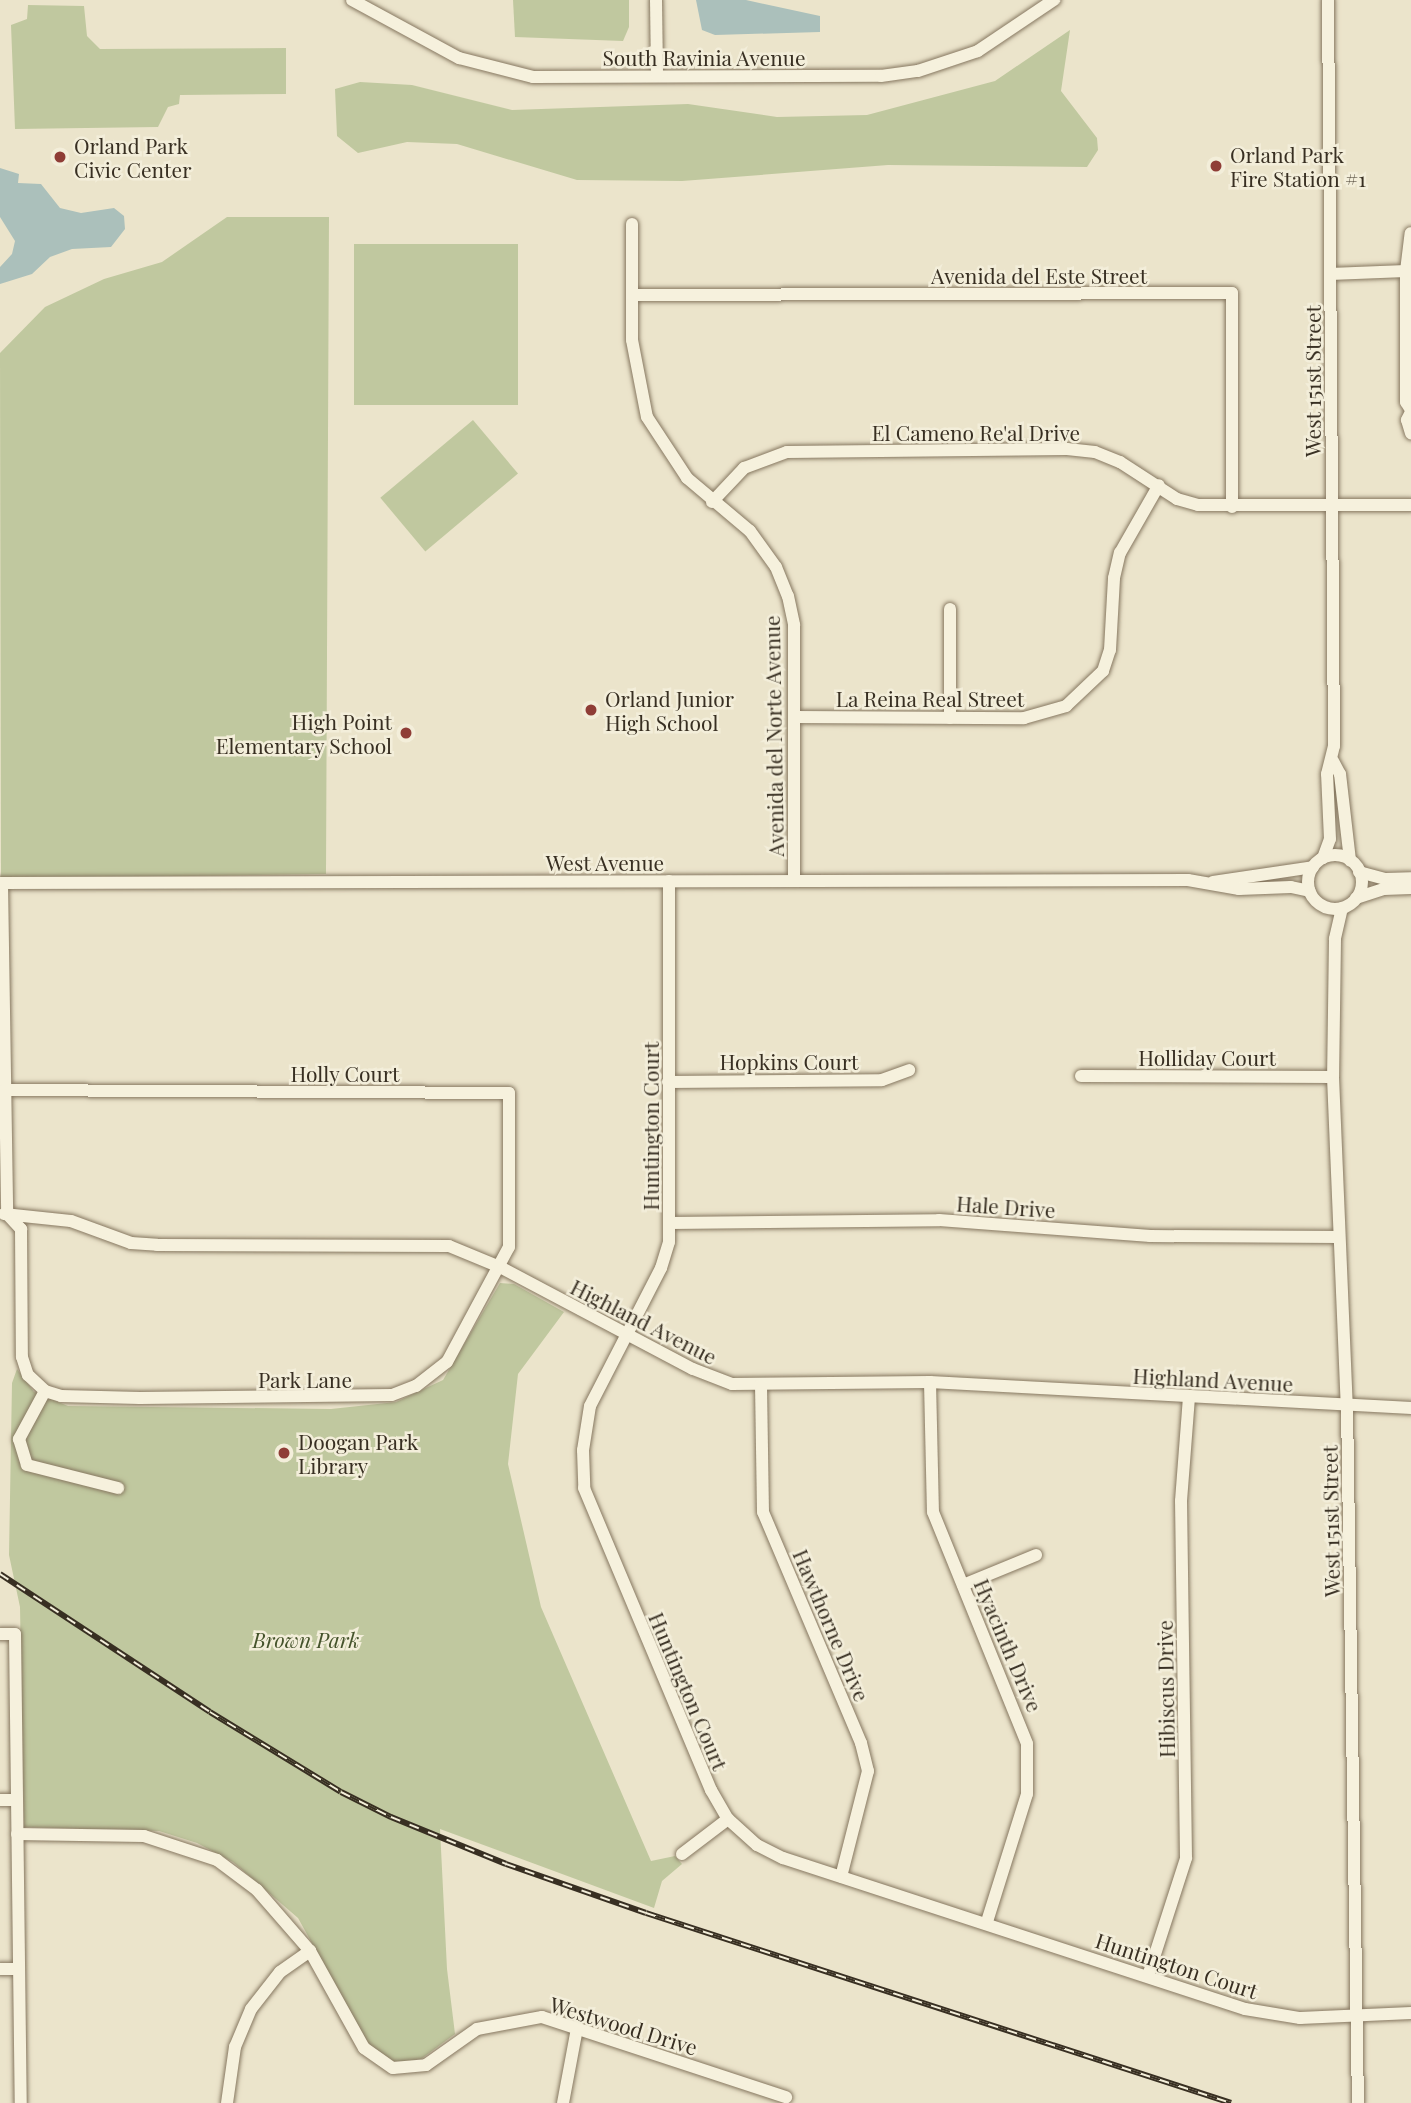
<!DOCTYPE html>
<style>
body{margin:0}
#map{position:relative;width:1411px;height:2103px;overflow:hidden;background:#ebe4cb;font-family:"Playfair Display",serif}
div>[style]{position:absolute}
.green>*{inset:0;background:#c0c89f;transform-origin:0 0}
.water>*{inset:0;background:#abc0bb}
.roads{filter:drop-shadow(0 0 2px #867760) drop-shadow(0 0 2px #867760)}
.minor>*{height:12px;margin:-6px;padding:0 6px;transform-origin:6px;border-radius:6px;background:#f6f1dd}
.minor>.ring{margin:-6px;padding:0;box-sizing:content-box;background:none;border:12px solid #f6f1dd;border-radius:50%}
.rail>*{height:6px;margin-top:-3px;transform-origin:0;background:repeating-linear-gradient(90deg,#f3eeda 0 10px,#382f22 0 20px);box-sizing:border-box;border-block:2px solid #382f22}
.dots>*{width:19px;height:19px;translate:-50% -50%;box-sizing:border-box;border:4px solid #f3eeda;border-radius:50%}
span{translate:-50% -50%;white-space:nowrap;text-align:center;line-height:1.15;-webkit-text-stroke:5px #f3eeda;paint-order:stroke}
.street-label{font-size:21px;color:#382f22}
.poi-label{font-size:21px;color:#382f22}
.left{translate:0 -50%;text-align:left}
.right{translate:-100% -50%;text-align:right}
.park-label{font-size:21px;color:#45532b;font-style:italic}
</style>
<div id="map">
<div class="green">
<div style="clip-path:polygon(513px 0,629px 0,629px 27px,623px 41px,515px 37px)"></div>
<div style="clip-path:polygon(28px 5px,84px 6px,87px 36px,100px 49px,286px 48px,286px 94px,180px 95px,179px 104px,168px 107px,158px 127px,15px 129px,11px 25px,27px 19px)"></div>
<div style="clip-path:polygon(1070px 30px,1061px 91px,1097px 138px,1098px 150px,1087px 167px,888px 165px,682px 181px,577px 180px,457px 144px,407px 142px,358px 153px,337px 136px,335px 89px,360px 82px,412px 85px,512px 110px,688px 104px,777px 117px,867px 115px,995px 81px)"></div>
<div style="clip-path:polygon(227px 217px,329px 217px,326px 874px,1px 879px,0 353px,45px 307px,104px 279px,162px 262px)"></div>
<div style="left:518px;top:244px;width:161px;height:164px;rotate:90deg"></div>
<div style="left:473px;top:420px;width:70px;height:121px;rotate:50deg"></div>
<div style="clip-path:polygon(500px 1283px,514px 1284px,564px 1312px,518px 1374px,508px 1464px,541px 1607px,651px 1861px,675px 1856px,682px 1864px,662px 1881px,654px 1908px,440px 1829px,447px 1969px,455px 2034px,421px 2059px,404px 2062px,393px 2061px,368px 2044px,298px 1918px,233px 1862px,197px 1843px,159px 1831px,24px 1827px,20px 1607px,9px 1555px,12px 1383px,17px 1369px,34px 1392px,68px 1406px,331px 1409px,396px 1402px,443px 1380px)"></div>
</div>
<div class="water">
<div style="clip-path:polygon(696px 0,746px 0,820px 16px,820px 32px,715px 35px,702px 30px)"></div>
<div style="clip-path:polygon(0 168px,19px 174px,18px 183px,41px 184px,60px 208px,81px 213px,114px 208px,124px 216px,125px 229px,111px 247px,72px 249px,50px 257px,32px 274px,0 284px,0 267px,12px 254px,15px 241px,0 217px)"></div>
</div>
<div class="roads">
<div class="minor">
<div style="left:352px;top:0;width:122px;rotate:28.5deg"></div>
<div style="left:459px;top:58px;width:76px;rotate:14.4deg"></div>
<div style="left:533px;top:77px;width:348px;rotate:-0.2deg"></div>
<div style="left:881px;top:76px;width:37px;rotate:-8deg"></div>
<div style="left:918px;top:71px;width:63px;rotate:-18.4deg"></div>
<div style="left:978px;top:51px;width:92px;rotate:-33.9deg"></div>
<div style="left:656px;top:0;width:76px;rotate:89.2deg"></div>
<div style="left:632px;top:224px;width:116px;rotate:90deg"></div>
<div style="left:632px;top:340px;width:78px;rotate:79deg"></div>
<div style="left:647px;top:417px;width:73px;rotate:56.7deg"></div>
<div style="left:687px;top:478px;width:82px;rotate:40.1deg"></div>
<div style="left:750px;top:531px;width:44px;rotate:54.2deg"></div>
<div style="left:776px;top:567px;width:31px;rotate:68deg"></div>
<div style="left:788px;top:596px;width:30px;rotate:78deg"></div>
<div style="left:794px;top:625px;width:256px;rotate:90deg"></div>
<div style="left:1406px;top:271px;width:131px;rotate:90deg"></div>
<div style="left:1406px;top:402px;width:9px;rotate:58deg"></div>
<div style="left:1330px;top:274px;width:76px;rotate:-2.3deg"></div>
<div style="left:1406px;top:271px;width:38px;rotate:-83deg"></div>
<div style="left:632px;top:295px;width:600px;rotate:-0.19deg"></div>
<div style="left:1232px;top:293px;width:214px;rotate:90deg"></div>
<div style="left:1411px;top:412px;width:9px;rotate:117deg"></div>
<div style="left:1407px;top:420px;width:14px;rotate:73deg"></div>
<div style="left:712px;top:502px;width:47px;rotate:-46.7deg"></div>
<div style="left:744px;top:468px;width:46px;rotate:-20.4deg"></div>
<div style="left:787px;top:452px;width:280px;rotate:-0.6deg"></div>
<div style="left:1067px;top:449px;width:28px;rotate:6deg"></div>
<div style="left:1095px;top:452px;width:27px;rotate:22deg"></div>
<div style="left:1120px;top:462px;width:68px;rotate:33deg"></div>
<div style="left:1177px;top:499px;width:22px;rotate:16deg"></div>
<div style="left:1198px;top:505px;width:213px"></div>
<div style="left:795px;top:717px;width:229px;rotate:0.3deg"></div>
<div style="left:1024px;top:718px;width:44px;rotate:-15.9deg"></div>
<div style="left:1066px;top:706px;width:51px;rotate:-43.4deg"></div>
<div style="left:1103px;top:671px;width:22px;rotate:-72deg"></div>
<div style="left:1110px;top:650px;width:72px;rotate:-86.8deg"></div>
<div style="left:1114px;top:578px;width:26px;rotate:-77deg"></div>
<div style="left:1120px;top:553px;width:78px;rotate:-60.2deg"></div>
<div style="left:950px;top:718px;width:109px;rotate:-90deg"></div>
<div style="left:1333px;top:761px;width:15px;rotate:62deg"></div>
<div style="left:1340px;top:774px;width:87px;rotate:83.4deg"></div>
<div class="ring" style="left:1308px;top:855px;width:42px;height:42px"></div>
<div style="left:1323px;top:858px;width:20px;rotate:-70deg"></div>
<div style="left:1330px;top:839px;width:65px;rotate:-92.6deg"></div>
<div style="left:1327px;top:774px;width:29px;rotate:-76deg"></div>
<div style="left:1334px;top:746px;width:746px;rotate:-90.46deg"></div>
<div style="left:1359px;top:872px;width:28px;rotate:15deg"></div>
<div style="left:1386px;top:879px;width:25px;rotate:-2deg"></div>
<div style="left:669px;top:881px;width:361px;rotate:90deg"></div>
<div style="left:669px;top:1242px;width:27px;rotate:107deg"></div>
<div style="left:661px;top:1268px;width:155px;rotate:117.2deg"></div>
<div style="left:590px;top:1406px;width:45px;rotate:99deg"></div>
<div style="left:583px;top:1450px;width:38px;rotate:88deg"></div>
<div style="left:584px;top:1488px;width:328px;rotate:67.2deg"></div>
<div style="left:711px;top:1790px;width:34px;rotate:60deg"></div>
<div style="left:728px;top:1819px;width:39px;rotate:42deg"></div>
<div style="left:757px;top:1845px;width:29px;rotate:27deg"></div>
<div style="left:783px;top:1858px;width:486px;rotate:18.1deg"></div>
<div style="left:1245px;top:2009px;width:56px;rotate:9.3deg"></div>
<div style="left:1300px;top:2018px;width:111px;rotate:-2.6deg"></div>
<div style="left:1213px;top:882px;width:101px;rotate:-8.5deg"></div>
<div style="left:0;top:883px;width:1188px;rotate:-0.14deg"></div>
<div style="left:1188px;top:880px;width:52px;rotate:10deg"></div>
<div style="left:1239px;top:889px;width:52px;rotate:-2.2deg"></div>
<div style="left:1291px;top:887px;width:19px;rotate:12deg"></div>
<div style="left:2px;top:883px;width:331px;rotate:89.1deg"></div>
<div style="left:7px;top:1214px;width:21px;rotate:47deg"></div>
<div style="left:21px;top:1229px;width:128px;rotate:89.6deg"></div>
<div style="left:22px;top:1357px;width:19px;rotate:72deg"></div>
<div style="left:28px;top:1375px;width:23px;rotate:43deg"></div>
<div style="left:45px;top:1391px;width:17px;rotate:17deg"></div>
<div style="left:61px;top:1396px;width:79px;rotate:1.5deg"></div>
<div style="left:140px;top:1398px;width:252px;rotate:-0.7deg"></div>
<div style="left:392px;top:1395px;width:26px;rotate:-21deg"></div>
<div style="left:416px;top:1386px;width:39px;rotate:-38deg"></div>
<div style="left:447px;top:1362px;width:131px;rotate:-61.7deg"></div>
<div style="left:509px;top:1247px;width:154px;rotate:-90deg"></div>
<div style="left:509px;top:1093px;width:504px;rotate:-179.66deg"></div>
<div style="left:1356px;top:898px;width:29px;rotate:-18deg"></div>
<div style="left:1384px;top:889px;width:27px;rotate:-2deg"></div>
<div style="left:1342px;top:908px;width:32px;rotate:103deg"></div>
<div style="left:1335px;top:939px;width:138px;rotate:90.8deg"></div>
<div style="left:1333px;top:1077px;width:329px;rotate:87.6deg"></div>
<div style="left:1347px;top:1406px;width:697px;rotate:89.1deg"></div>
<div style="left:1081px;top:1076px;width:252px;rotate:0.2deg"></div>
<div style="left:668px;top:1082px;width:214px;rotate:-0.5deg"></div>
<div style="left:882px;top:1080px;width:29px;rotate:-20deg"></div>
<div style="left:4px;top:1214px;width:67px;rotate:6deg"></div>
<div style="left:71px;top:1221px;width:64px;rotate:20.1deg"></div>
<div style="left:131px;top:1243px;width:26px;rotate:4deg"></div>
<div style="left:157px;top:1245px;width:292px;rotate:0.2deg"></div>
<div style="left:449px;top:1246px;width:55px;rotate:22.4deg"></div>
<div style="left:500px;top:1267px;width:218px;rotate:27.9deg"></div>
<div style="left:693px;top:1369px;width:42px;rotate:21deg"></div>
<div style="left:732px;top:1384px;width:198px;rotate:-0.6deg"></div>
<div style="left:930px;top:1382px;width:482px;rotate:3.1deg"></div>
<div style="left:670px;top:1223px;width:269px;rotate:-0.6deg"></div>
<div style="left:939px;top:1220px;width:212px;rotate:4.3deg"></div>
<div style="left:1150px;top:1236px;width:189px;rotate:0.3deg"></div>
<div style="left:930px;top:1382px;width:130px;rotate:88.7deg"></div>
<div style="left:933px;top:1512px;width:250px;rotate:67.9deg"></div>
<div style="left:1027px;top:1744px;width:50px;rotate:90deg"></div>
<div style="left:1027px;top:1794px;width:134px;rotate:107.4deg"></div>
<div style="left:761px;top:1385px;width:127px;rotate:89.1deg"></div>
<div style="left:763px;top:1512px;width:251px;rotate:67deg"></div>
<div style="left:861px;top:1743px;width:29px;rotate:76deg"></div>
<div style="left:868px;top:1771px;width:109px;rotate:104.3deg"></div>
<div style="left:45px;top:1391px;width:55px;rotate:118.4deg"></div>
<div style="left:19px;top:1439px;width:27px;rotate:73deg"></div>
<div style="left:27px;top:1465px;width:94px;rotate:14.2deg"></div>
<div style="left:963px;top:1585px;width:79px;rotate:-22.3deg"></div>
<div style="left:0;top:1634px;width:15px"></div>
<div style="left:15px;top:1634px;width:469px;rotate:89.3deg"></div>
<div style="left:0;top:1800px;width:17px"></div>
<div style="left:17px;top:1834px;width:127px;rotate:0.9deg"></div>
<div style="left:144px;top:1836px;width:77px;rotate:18.2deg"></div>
<div style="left:217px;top:1860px;width:50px;rotate:36.9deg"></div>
<div style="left:257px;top:1890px;width:81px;rotate:49deg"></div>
<div style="left:310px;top:1951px;width:111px;rotate:60.9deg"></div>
<div style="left:364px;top:2048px;width:35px;rotate:35deg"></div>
<div style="left:393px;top:2068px;width:33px;rotate:-5deg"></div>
<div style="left:426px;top:2065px;width:62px;rotate:-35.2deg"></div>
<div style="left:477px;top:2029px;width:66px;rotate:-10.5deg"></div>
<div style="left:542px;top:2017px;width:257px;rotate:18.2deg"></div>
<div style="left:682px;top:1854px;width:58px;rotate:-37.3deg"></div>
<div style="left:0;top:1969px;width:19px"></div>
<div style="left:1148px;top:1976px;width:124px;rotate:-72.1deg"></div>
<div style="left:1186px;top:1858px;width:357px;rotate:-90.8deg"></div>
<div style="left:1181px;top:1501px;width:105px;rotate:-85.6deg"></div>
<div style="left:227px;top:2103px;width:57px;rotate:-81.9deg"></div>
<div style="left:235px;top:2047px;width:41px;rotate:-67.2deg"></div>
<div style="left:251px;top:2009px;width:47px;rotate:-51.9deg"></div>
<div style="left:280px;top:1972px;width:37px;rotate:-35deg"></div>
<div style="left:563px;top:2103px;width:76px;rotate:-79.4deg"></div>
</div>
</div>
<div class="rail">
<div style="left:0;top:1574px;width:251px;rotate:33.3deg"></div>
<div style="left:210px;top:1712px;width:153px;rotate:31.4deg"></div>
<div style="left:341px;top:1792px;width:56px;rotate:26.6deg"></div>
<div style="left:391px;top:1817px;width:124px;rotate:22.2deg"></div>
<div style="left:506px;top:1864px;width:148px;rotate:19.3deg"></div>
<div style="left:646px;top:1913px;width:615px;rotate:17.99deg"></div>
</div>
<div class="dots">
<div style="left:60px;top:157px;background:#8f3d36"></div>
<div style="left:1216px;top:166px;background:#8f3d36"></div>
<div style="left:591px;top:710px;background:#8f3d36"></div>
<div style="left:406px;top:733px;background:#8f3d36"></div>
<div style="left:284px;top:1453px;background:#8f3d36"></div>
</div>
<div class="street-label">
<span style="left:704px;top:57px">South Ravinia Avenue</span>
<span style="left:1039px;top:275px">Avenida del Este Street</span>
<span style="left:1312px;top:381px;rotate:-90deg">West 151st Street</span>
<span style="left:976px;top:432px">El Cameno Re'al Drive</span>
<span style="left:930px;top:698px">La Reina Real Street</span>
<span style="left:773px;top:736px;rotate:-91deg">Avenida del Norte Avenue</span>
<span style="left:605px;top:862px">West Avenue</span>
<span style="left:1207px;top:1057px">Holliday Court</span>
<span style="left:789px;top:1061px">Hopkins Court</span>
<span style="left:345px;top:1073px">Holly Court</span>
<span style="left:650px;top:1126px;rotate:-90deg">Huntington Court</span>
<span style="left:1006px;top:1206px;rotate:4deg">Hale Drive</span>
<span style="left:644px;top:1321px;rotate:27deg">Highland Avenue</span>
<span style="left:305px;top:1379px">Park Lane</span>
<span style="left:1213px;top:1379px;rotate:3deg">Highland Avenue</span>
<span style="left:1330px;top:1521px;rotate:-91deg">West 151st Street</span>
<span style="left:832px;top:1625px;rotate:67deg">Hawthorne Drive</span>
<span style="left:1009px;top:1645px;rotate:67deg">Hyacinth Drive</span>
<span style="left:1165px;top:1689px;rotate:-91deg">Hibiscus Drive</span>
<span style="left:689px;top:1691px;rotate:67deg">Huntington Court</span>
<span style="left:1177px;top:1965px;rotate:18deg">Huntington Court</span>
<span style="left:624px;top:2025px;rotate:17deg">Westwood Drive</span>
</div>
<div class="poi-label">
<span class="left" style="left:74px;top:157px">Orland Park<br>Civic Center</span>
<span class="left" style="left:1230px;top:166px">Orland Park<br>Fire Station #1</span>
<span class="left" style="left:605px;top:710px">Orland Junior<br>High School</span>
<span class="right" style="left:392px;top:733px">High Point<br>Elementary School</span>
<span class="left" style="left:298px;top:1453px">Doogan Park<br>Library</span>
</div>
<div class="park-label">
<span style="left:306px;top:1639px">Brown Park</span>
</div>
</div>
